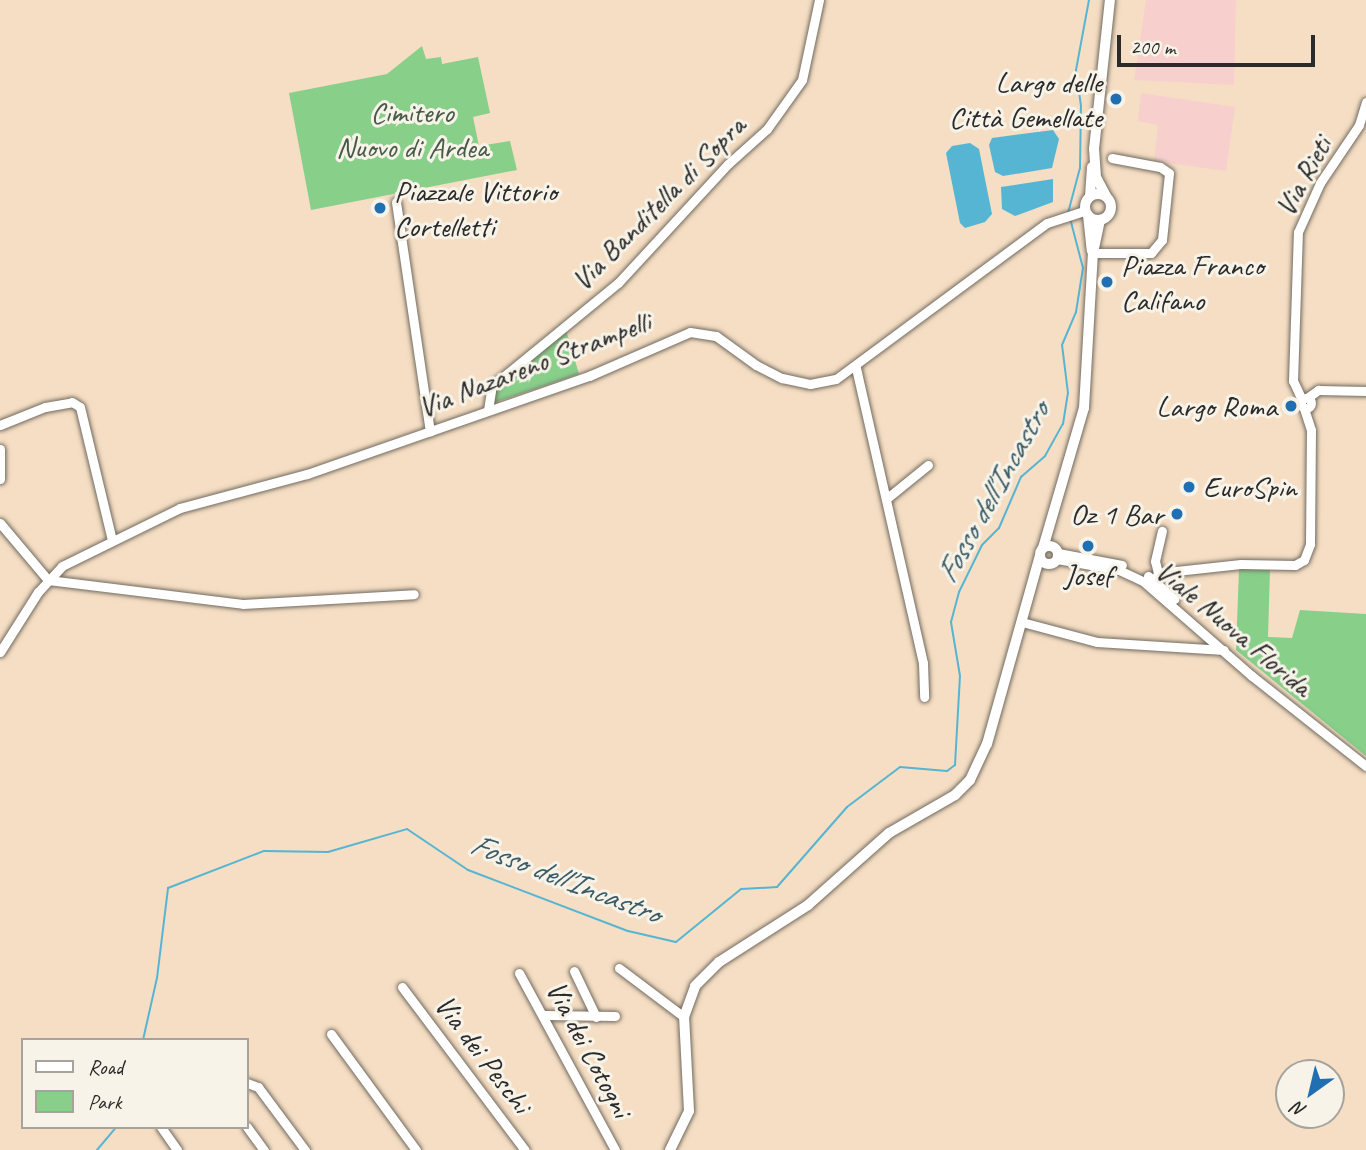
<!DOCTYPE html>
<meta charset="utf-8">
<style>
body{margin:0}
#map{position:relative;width:1366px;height:1150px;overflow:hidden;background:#f5dec3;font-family:Caveat,sans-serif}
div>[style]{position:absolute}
.built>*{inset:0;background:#f7d0ce}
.green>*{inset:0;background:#88cf8a}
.water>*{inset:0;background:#55b5d3}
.stream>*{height:2px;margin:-1px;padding:0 1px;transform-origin:1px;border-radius:1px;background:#55b5d3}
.roads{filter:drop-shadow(0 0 2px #726a60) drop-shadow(0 0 2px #726a60)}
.minor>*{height:9px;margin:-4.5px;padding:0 4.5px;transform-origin:4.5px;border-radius:4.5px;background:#fff}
.minor>.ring{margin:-4.5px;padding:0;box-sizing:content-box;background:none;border:9px solid #fff;border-radius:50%}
.major>*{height:10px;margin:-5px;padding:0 5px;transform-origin:5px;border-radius:5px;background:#fff}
.major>.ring{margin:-5px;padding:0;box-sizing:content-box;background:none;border:10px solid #fff;border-radius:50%}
.dots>*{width:19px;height:19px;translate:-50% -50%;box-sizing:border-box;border:4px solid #f7f3e8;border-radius:50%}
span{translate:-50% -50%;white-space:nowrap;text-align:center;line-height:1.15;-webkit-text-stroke:6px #f7f3e8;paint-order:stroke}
.poi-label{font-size:30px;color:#2b2b2b}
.right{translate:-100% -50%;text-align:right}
.left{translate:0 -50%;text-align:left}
.park-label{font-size:30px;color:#475c48}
.street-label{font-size:30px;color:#2b2b2b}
.water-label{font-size:32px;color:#3a5b66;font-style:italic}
.legend{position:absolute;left:21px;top:1038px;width:228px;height:91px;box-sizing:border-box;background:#f7f3e8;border:2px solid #a5a39c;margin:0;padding:9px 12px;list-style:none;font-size:21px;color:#2b2b2b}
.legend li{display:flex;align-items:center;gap:14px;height:35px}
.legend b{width:35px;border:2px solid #a5a39c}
.north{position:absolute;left:1275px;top:1059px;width:70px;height:70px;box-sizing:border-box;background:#f7f3e8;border:2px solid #a5a39c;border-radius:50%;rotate:214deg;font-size:19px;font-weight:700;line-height:28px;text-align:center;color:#2b2b2b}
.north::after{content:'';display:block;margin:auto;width:24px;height:32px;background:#1f6fb2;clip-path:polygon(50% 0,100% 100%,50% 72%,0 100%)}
.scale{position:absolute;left:1117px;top:35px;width:198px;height:32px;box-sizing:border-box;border:4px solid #2b2b2b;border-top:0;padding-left:9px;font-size:21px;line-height:24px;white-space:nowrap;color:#2b2b2b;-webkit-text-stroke:5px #f7f3e8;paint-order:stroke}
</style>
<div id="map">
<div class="built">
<div style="clip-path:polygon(1146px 0,1236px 0,1234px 85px,1134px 80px)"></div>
<div style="clip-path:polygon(1141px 93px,1235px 107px,1226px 171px,1154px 161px,1158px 125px,1138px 121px)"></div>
</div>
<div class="green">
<div style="clip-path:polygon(422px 46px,426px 59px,441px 57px,442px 64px,478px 57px,490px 113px,473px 117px,479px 146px,510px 141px,517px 170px,311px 210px,289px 93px,387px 74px)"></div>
<div style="clip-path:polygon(566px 330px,579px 374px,493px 403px,495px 389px)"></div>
<div style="clip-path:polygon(1239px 569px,1270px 570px,1268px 637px,1292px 638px,1300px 610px,1366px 614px,1366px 756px,1236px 650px)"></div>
</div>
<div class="water">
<div style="clip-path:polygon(1053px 130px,1059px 139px,1052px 168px,1003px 176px,995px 172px,989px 145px,992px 138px)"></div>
<div style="clip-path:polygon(970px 143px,979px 149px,992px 214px,985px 222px,965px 228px,960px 223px,946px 153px,952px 146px)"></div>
<div style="clip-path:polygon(1053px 179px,1053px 202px,1015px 216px,1002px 209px,1001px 187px)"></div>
</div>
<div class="stream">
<div style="left:1068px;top:213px;width:47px;rotate:-75.1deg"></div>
<div style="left:1080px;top:168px;width:62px;rotate:-89.1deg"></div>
<div style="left:1081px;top:106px;width:36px;rotate:-98deg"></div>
<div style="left:1076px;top:70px;width:71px;rotate:-79.5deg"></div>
<div style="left:143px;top:1040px;width:64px;rotate:-77.3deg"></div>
<div style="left:157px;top:978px;width:91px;rotate:-83deg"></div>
<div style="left:168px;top:888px;width:103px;rotate:-21.1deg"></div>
<div style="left:264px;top:851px;width:64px;rotate:0.9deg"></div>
<div style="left:328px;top:852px;width:82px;rotate:-16.2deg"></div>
<div style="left:407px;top:829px;width:73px;rotate:33.9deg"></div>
<div style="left:468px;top:870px;width:171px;rotate:20.9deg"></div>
<div style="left:628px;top:931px;width:49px;rotate:12.9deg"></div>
<div style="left:676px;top:942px;width:84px;rotate:-39.2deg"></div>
<div style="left:741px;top:889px;width:36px;rotate:-3deg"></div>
<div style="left:777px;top:887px;width:106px;rotate:-48.8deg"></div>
<div style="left:847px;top:807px;width:66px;rotate:-37deg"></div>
<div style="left:900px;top:767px;width:47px;rotate:4.9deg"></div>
<div style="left:947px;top:771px;width:10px;rotate:-37deg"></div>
<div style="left:955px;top:765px;width:89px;rotate:-86.8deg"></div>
<div style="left:960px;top:676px;width:55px;rotate:-99.5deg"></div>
<div style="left:951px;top:622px;width:31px;rotate:-75deg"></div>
<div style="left:959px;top:592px;width:52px;rotate:-63.9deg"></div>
<div style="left:982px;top:545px;width:24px;rotate:-45deg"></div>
<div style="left:999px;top:528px;width:56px;rotate:-66.7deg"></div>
<div style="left:1021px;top:477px;width:32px;rotate:-41deg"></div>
<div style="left:1045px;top:456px;width:37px;rotate:-61deg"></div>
<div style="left:1063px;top:424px;width:31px;rotate:-81deg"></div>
<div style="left:1068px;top:393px;width:48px;rotate:-97.1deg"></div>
<div style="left:1062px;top:345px;width:36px;rotate:-67deg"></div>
<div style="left:1076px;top:312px;width:45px;rotate:-81deg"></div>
<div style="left:1083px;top:268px;width:52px;rotate:-104.6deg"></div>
<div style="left:97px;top:1150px;width:30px;rotate:-50deg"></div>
</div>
<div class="roads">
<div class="minor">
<div style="left:396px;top:202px;width:232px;rotate:81.6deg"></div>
<div style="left:1093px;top:253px;width:58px"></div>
<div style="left:1151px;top:253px;width:17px;rotate:-50deg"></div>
<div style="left:1162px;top:240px;width:67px;rotate:-84deg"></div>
<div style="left:1169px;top:173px;width:11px;rotate:-146deg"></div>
<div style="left:1160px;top:167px;width:49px;rotate:-169.4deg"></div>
<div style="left:856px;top:368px;width:303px;rotate:77.2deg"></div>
<div style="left:923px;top:663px;width:34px;rotate:88deg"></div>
<div class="ring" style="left:1301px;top:398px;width:1px;height:1px"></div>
<div style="left:1307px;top:398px;width:14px;rotate:-36deg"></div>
<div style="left:1318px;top:390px;width:48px;rotate:1.2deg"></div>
<div style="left:1302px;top:400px;width:21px;rotate:-115deg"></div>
<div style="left:1293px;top:381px;width:149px;rotate:-88.1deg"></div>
<div style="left:1298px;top:232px;width:54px;rotate:-65.8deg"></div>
<div style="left:1320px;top:183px;width:70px;rotate:-56.1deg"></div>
<div style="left:1359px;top:125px;width:24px;rotate:-73deg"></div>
<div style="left:488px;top:410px;width:24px;rotate:-81deg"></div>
<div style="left:492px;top:386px;width:163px;rotate:-39.3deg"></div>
<div style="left:618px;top:283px;width:162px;rotate:-47.3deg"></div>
<div style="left:728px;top:164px;width:52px;rotate:-41.9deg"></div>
<div style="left:767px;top:129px;width:60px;rotate:-54.5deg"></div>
<div style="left:802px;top:80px;width:82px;rotate:-78deg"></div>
<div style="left:0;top:425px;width:48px;rotate:-21.8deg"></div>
<div style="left:45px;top:407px;width:27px;rotate:-10deg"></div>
<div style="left:72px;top:402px;width:9px;rotate:32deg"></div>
<div style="left:80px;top:407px;width:137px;rotate:76.5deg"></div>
<div style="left:0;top:449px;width:30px;rotate:90deg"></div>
<div style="left:886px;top:499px;width:54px;rotate:-39deg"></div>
<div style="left:0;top:523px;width:75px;rotate:49.9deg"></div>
<div style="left:48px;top:580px;width:196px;rotate:7deg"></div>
<div style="left:243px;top:604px;width:171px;rotate:-3.3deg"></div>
<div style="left:1058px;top:553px;width:65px;rotate:10.6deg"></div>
<div style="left:1057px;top:559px;width:63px;rotate:10.1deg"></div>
<div style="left:1119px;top:570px;width:26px;rotate:25deg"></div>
<div style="left:1143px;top:581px;width:145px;rotate:41.1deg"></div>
<div style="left:1252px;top:676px;width:145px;rotate:38.3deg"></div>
<div style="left:1158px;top:573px;width:12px;rotate:-104deg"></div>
<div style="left:1155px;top:561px;width:31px;rotate:-77deg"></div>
<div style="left:1148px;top:576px;width:35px;rotate:41deg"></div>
<div style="left:1154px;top:581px;width:9px;rotate:-63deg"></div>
<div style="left:1158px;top:573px;width:83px;rotate:-6.2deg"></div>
<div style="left:1241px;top:564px;width:54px;rotate:1.1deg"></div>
<div style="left:1295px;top:565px;width:10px;rotate:-29deg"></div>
<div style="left:1304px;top:560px;width:17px;rotate:-69deg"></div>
<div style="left:1310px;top:544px;width:114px;rotate:-89.5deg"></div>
<div style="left:1311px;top:430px;width:23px;rotate:-108deg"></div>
<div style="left:1022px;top:622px;width:78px;rotate:14.9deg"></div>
<div style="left:1097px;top:642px;width:127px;rotate:3.6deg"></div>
<div style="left:0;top:652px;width:71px;rotate:-57.7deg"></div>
<div style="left:38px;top:592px;width:35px;rotate:-47deg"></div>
<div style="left:62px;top:566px;width:131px;rotate:-26.2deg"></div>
<div style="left:180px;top:508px;width:131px;rotate:-15deg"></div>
<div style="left:307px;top:474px;width:299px;rotate:-19.2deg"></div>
<div style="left:589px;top:376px;width:110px;rotate:-23.5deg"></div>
<div style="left:690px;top:332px;width:26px;rotate:9deg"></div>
<div style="left:716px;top:336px;width:49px;rotate:35.9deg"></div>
<div style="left:756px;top:365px;width:29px;rotate:27deg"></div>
<div style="left:782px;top:378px;width:29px;rotate:12deg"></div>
<div style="left:810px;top:384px;width:26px;rotate:-11deg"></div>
<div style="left:836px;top:379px;width:262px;rotate:-36.5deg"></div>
<div style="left:1047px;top:223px;width:40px;rotate:-18deg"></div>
<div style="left:619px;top:968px;width:81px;rotate:37deg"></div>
<div style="left:574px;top:971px;width:51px;rotate:64.4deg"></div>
<div style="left:519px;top:973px;width:201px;rotate:61.5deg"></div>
<div style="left:402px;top:987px;width:204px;rotate:53deg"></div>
<div style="left:545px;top:1015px;width:70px;rotate:0.8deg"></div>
<div style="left:331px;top:1034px;width:144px;rotate:53.8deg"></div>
<div style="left:247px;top:1083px;width:12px;rotate:20deg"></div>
<div style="left:258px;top:1087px;width:79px;rotate:53.3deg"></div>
<div style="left:161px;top:1127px;width:28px;rotate:55deg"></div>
<div style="left:247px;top:1127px;width:29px;rotate:54deg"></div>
</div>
<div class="major">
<div class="ring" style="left:1085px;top:194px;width:16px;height:16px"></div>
<div style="left:1090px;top:196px;width:29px;rotate:-86deg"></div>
<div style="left:1106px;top:196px;width:21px;rotate:-118deg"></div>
<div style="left:1096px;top:177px;width:28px;rotate:-94deg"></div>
<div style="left:1094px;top:149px;width:150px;rotate:-83.9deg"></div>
<div style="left:1088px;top:215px;width:36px;rotate:84deg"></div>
<div class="ring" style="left:1040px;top:546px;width:8px;height:8px"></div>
<div style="left:1043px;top:548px;width:146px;rotate:-73.7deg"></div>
<div style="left:1084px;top:408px;width:155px;rotate:-86.7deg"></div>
<div style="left:1093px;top:253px;width:34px;rotate:-78deg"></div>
<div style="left:670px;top:1150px;width:43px;rotate:-64deg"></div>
<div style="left:689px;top:1111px;width:94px;rotate:-93deg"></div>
<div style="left:684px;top:1017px;width:33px;rotate:-70deg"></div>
<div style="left:695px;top:986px;width:34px;rotate:-45deg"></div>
<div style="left:719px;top:962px;width:106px;rotate:-32.6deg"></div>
<div style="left:808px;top:905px;width:108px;rotate:-41.6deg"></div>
<div style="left:889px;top:833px;width:76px;rotate:-29.9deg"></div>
<div style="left:955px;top:795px;width:21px;rotate:-45deg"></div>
<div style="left:970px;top:780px;width:40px;rotate:-65deg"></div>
<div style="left:987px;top:744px;width:195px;rotate:-74.3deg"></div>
</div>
</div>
<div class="dots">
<div style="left:1116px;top:99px;background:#1f6fb2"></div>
<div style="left:380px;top:208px;background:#1f6fb2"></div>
<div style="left:1107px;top:282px;background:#1f6fb2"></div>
<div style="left:1291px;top:406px;background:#1f6fb2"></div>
<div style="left:1189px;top:487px;background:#1f6fb2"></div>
<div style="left:1177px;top:514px;background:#1f6fb2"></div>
<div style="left:1088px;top:546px;background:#1f6fb2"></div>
</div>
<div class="poi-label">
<span class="right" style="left:1102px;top:99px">Largo delle<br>Città Gemellate</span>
<span class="left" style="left:394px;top:208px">Piazzale Vittorio<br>Cortelletti</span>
<span class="left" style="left:1121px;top:282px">Piazza Franco<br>Califano</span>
<span class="right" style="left:1277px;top:406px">Largo Roma</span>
<span class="left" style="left:1203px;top:487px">EuroSpin</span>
<span class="right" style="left:1163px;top:514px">Oz 1 Bar</span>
<span style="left:1088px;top:575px">Josef</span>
</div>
<div class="park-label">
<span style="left:412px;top:129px">Cimitero<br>Nuovo di Ardea</span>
</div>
<div class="street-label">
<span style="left:1303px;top:176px;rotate:-61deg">Via Rieti</span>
<span style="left:658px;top:203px;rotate:-45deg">Via Banditella di Sopra</span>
<span style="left:534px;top:364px;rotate:-21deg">Via Nazareno Strampelli</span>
<span style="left:1234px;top:628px;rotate:40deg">Viale Nuova Florida</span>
<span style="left:589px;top:1049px;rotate:62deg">Via dei Cotogni</span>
<span style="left:483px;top:1054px;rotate:53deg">Via dei Peschi</span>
</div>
<div class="water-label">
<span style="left:993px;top:493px;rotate:-61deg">Fosso dell'Incastro</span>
<span style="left:565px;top:879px;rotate:21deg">Fosso dell'Incastro</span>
</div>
<ul class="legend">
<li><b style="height:9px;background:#fff"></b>Road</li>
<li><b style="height:19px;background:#88cf8a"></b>Park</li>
</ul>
<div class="north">N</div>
<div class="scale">200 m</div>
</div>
